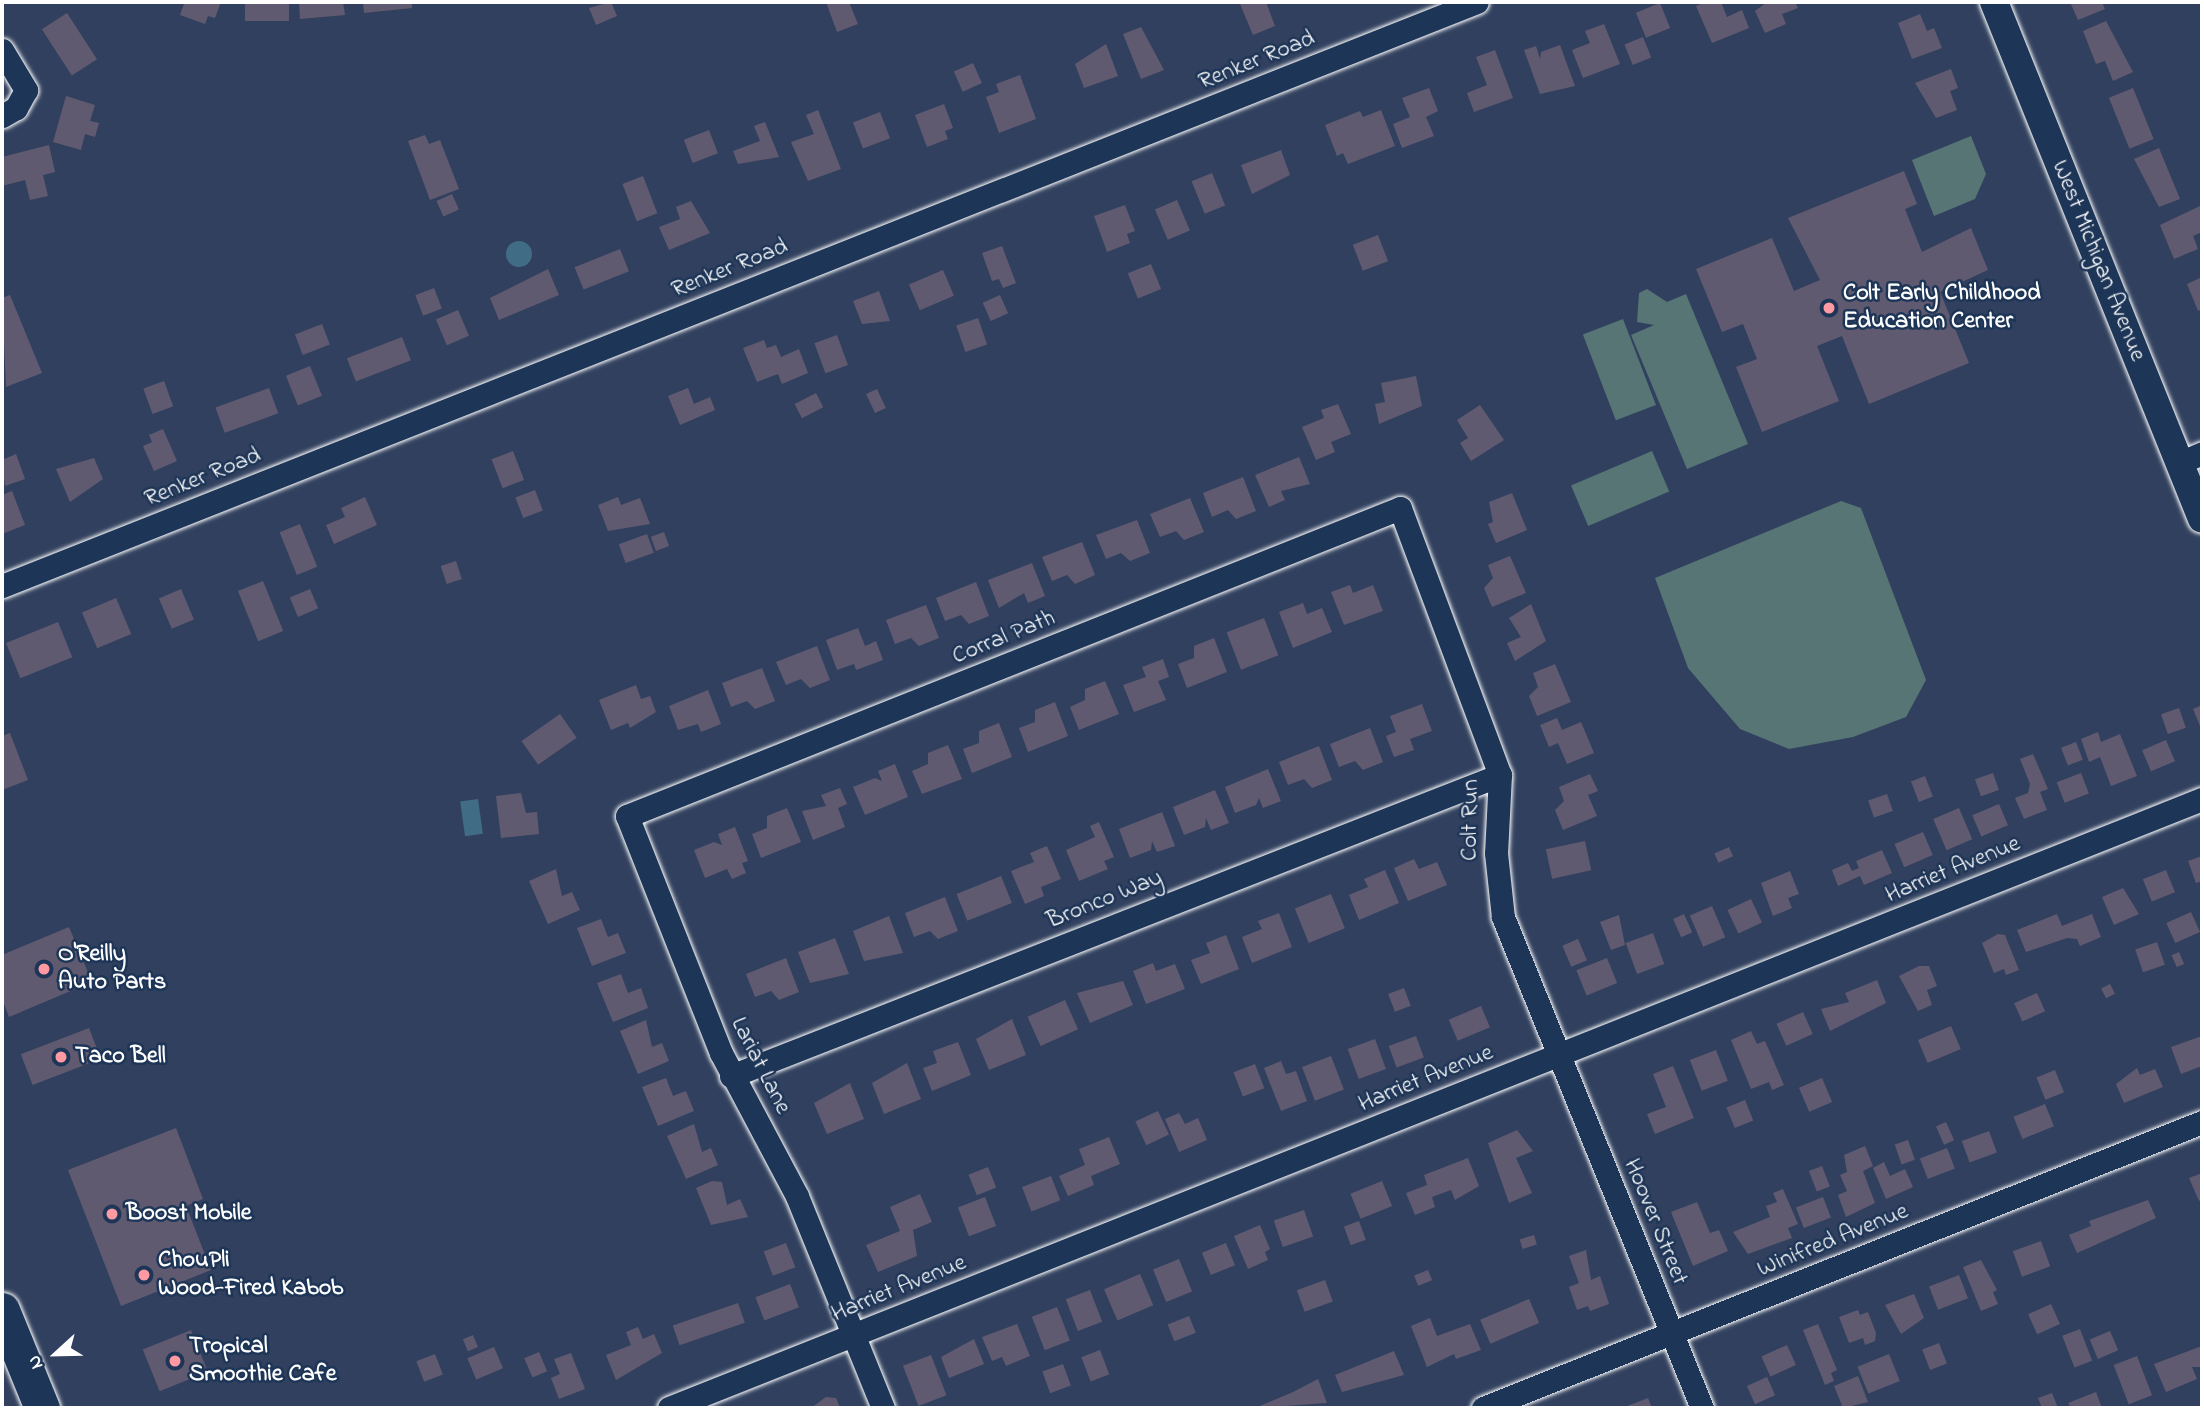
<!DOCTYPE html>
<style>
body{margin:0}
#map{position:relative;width:2204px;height:1410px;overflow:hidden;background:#31405e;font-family:"Indie Flower",sans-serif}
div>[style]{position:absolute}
.green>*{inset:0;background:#567574;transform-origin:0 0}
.water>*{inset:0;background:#406c85;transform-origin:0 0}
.round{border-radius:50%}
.building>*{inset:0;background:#605a70;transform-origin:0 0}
.roads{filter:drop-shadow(0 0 2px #fff) drop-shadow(0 0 2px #fff)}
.minor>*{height:23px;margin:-11.5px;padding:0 11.5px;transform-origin:11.5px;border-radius:11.5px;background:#1d3557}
.tertiary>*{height:28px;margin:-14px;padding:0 14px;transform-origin:14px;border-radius:14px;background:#1d3557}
.primary>*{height:35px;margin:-17.5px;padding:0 17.5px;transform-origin:17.5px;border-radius:17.5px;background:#1d3557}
.dots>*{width:19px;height:19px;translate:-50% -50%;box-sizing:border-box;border:4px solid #1d3557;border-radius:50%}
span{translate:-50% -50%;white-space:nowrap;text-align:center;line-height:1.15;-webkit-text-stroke:5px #1d3557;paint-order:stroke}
.street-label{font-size:24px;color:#fff}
.poi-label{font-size:24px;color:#fff;font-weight:700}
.left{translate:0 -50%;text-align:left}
.frame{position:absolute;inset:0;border:4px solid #fff;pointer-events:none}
.north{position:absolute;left:21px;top:1319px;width:70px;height:70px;-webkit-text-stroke:5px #1d3557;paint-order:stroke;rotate:248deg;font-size:19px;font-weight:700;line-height:28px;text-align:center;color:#fff}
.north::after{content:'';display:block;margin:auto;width:24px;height:32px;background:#fff;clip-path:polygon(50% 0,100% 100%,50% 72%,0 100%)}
</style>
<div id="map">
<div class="green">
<div style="clip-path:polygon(1971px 136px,1986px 174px,1975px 199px,1934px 216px,1912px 160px)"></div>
<div style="clip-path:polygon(1647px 289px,1667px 302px,1686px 294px,1748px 444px,1687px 469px,1631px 335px,1654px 325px,1637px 322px,1639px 293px)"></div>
<div style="left:1623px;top:319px;width:92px;height:43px;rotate:69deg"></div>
<div style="left:1652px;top:451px;width:44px;height:88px;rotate:67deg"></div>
<div style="clip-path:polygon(1841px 501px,1861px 508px,1926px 680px,1906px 717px,1853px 737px,1789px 749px,1740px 729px,1688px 668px,1655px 578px)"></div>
</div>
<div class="water">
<div class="round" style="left:506px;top:241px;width:26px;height:26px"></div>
<div style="left:478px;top:799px;width:35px;height:18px;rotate:82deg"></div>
</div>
<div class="building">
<div style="clip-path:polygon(178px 2px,221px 2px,215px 18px,208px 16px,205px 24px,180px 15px,184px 4px)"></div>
<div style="left:245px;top:2px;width:44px;height:19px"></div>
<div style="clip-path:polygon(299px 2px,343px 2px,345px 15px,300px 19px)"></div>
<div style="clip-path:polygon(363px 2px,412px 2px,412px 8px,364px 13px)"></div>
<div style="clip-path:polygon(611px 2px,617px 16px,596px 25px,589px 8px)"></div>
<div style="clip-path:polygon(826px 2px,849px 2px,858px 24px,837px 32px)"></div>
<div style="clip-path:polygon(1266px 2px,1275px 26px,1253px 35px,1240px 4px)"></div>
<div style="clip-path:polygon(1706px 2px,1721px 2px,1727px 17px,1742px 10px,1749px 28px,1712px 43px,1696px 6px)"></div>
<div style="clip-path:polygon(1767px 2px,1795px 2px,1798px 8px,1782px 14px,1786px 24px,1765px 33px,1755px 11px)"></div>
<div style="clip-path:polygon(2070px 2px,2102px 2px,2105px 9px,2078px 20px)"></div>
<div style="left:1660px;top:3px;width:27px;height:26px;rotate:68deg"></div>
<div style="left:67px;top:13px;width:55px;height:30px;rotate:57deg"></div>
<div style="clip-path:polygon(1920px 14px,1927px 31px,1934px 28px,1942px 48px,1912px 59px,1898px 23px)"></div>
<div style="clip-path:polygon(2106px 21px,2133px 72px,2113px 81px,2105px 61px,2096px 64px,2083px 31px)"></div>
<div style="clip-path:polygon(1604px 24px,1620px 64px,1583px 78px,1572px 50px,1590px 43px,1585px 31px)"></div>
<div style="clip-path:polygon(1141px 27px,1164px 70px,1141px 79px,1123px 34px)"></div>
<div style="left:1643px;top:37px;width:22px;height:20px;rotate:68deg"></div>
<div style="clip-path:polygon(1106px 44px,1118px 76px,1084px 88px,1075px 64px)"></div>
<div style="clip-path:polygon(1560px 45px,1575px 86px,1540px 94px,1524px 50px,1536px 46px,1540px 59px,1541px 52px)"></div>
<div style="clip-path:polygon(1495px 50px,1513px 98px,1474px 112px,1467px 93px,1487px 85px,1476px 57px)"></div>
<div style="left:973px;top:63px;width:22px;height:21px;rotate:66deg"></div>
<div style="clip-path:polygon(1951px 69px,1958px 88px,1950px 91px,1957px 110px,1936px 118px,1915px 83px)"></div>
<div style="clip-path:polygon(1020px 75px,1036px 119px,999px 133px,986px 97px,999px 92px,996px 84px)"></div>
<div style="clip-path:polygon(1429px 88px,1438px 111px,1426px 117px,1434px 136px,1402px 148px,1393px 124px,1410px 117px,1402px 98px)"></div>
<div style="left:2133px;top:88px;width:55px;height:26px;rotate:68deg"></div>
<div style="clip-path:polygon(66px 96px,95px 105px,90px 121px,99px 123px,95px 137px,85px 134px,81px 150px,53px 142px)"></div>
<div style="clip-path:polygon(944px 104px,953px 128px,945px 131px,948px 139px,927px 147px,915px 115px)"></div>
<div style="clip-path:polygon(818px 110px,841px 169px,808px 181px,791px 142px,814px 134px,806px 115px)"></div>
<div style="clip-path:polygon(1381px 110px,1395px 146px,1348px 164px,1343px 153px,1337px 156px,1325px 125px,1360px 111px,1363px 117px)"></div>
<div style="left:880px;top:112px;width:28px;height:29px;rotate:69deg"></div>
<div style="clip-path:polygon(765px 122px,779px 157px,738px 164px,733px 151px,760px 141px,754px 126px)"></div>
<div style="left:709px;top:130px;width:25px;height:27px;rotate:69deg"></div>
<div style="clip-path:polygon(425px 135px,429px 144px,440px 140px,459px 189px,430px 200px,408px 141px)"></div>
<div style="clip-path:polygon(49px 145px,55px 172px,43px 175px,48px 196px,30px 200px,25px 180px,2px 186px,2px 157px)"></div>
<div style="clip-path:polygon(2159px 148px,2180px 199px,2159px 207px,2134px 159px)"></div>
<div style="clip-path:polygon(1281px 150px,1290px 175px,1252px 194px,1241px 165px)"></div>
<div style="clip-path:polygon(1904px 171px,1917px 204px,1905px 209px,1922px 252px,1971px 228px,1988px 270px,1940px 292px,1969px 363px,1869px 404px,1842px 336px,1817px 346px,1839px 401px,1762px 432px,1736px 367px,1757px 359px,1743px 324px,1722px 332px,1696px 269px,1772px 238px,1794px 291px,1820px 280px,1788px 218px)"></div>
<div style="left:1212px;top:173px;width:35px;height:22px;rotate:68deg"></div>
<div style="left:643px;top:176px;width:40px;height:22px;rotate:69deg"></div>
<div style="left:452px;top:194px;width:17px;height:17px;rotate:66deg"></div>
<div style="left:1177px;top:200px;width:33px;height:24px;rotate:67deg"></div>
<div style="clip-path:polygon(691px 201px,710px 233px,669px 250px,659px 227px,680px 219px,676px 207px)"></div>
<div style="clip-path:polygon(1125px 205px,1135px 231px,1127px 234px,1130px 243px,1107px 252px,1094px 216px)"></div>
<div style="clip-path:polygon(2200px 206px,2202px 232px,2193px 236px,2198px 249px,2174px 259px,2160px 225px)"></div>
<div style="left:1378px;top:235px;width:28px;height:27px;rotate:69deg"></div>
<div style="clip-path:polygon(1002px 246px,1016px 283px,1003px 288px,999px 279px,992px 281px,982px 253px)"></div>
<div style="left:620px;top:249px;width:24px;height:49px;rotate:68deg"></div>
<div style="left:1151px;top:264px;width:27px;height:25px;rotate:68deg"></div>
<div style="clip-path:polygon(548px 269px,559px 295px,499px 320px,490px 298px)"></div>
<div style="left:943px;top:270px;width:28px;height:37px;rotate:67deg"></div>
<div style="clip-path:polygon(2202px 277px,2202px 309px,2198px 311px,2187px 284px)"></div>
<div style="left:434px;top:288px;width:22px;height:20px;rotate:69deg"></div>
<div style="clip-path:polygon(879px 291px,890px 321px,862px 324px,853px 301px)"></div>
<div style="clip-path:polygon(10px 295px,42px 373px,6px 387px,2px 298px)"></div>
<div style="left:1000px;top:295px;width:20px;height:19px;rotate:66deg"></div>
<div style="left:458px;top:310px;width:28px;height:24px;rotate:67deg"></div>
<div style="left:978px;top:318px;width:28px;height:23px;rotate:71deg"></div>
<div style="left:322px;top:324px;width:22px;height:29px;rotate:69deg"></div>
<div style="left:837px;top:335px;width:32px;height:24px;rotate:70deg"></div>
<div style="left:402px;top:337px;width:25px;height:59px;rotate:69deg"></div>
<div style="clip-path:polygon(764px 340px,767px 348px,776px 345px,781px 357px,799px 349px,808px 373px,782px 384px,778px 374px,757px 382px,743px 348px)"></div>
<div style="left:310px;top:366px;width:32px;height:26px;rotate:68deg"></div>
<div style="clip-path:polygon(1416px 376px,1422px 406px,1379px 424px,1375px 404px,1385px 402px,1381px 383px)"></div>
<div style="left:164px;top:381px;width:27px;height:22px;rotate:70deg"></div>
<div style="left:269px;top:388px;width:27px;height:57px;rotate:70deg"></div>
<div style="clip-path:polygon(688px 388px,694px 404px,710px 397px,715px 410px,680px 425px,668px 396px)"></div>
<div style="left:877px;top:389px;width:21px;height:12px;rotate:65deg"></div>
<div style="left:816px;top:393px;width:16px;height:24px;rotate:63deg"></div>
<div style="clip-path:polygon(1338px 404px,1351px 434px,1331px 442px,1335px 452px,1316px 460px,1302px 427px,1324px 418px,1321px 410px)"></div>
<div style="clip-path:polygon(1480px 405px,1504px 440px,1471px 461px,1460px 443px,1468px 438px,1457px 420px)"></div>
<div style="clip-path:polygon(163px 429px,177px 461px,154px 471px,143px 446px,152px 442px,149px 435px)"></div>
<div style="left:513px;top:451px;width:31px;height:23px;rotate:69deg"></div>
<div style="clip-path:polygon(16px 454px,25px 479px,5px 486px,2px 460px)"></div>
<div style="clip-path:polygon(1299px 457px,1310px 484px,1281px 491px,1285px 500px,1269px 507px,1255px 475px)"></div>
<div style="clip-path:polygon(94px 458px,103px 479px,70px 502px,56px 469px)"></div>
<div style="clip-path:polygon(1243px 477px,1256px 511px,1236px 519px,1228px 510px,1212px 517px,1203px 493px)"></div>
<div style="left:535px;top:490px;width:22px;height:21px;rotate:69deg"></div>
<div style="clip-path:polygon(12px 491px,25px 525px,2px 534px,2px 495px)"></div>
<div style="clip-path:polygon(1512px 493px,1527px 530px,1496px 543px,1488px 524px,1493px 522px,1489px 502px)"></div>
<div style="clip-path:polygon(365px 497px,377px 525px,334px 544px,326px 525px,345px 517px,341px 508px)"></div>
<div style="clip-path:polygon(618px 497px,621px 505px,640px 498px,650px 524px,608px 531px,598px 505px)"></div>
<div style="clip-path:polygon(1190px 498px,1204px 532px,1184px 540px,1176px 531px,1160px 537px,1150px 514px)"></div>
<div style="clip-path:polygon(1137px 520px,1150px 553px,1130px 561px,1121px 553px,1106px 559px,1096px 535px)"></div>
<div style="left:300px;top:524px;width:46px;height:22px;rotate:68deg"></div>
<div style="left:664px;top:532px;width:15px;height:14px;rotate:70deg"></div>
<div style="left:647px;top:534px;width:20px;height:30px;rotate:70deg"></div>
<div style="clip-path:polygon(1082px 542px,1095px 575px,1075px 584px,1067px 575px,1052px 581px,1042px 557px)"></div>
<div style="clip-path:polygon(1510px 556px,1526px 593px,1492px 607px,1484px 588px,1493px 578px,1488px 565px)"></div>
<div style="left:456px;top:561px;width:19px;height:16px;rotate:72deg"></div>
<div style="clip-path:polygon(1032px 563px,1045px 596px,1028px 603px,1024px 593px,999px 608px,988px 580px)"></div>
<div style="left:263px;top:581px;width:54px;height:27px;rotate:68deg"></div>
<div style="clip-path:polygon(976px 582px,989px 616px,969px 624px,961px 615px,945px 621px,936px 598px)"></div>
<div style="clip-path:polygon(1350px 585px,1353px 593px,1373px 585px,1383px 611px,1344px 625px,1331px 592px)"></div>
<div style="left:181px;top:589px;width:33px;height:24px;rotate:67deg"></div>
<div style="left:310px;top:589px;width:21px;height:22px;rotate:67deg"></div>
<div style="left:116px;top:598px;width:39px;height:37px;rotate:67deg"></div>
<div style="clip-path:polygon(1303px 603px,1307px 614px,1322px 608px,1332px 632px,1293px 648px,1279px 612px)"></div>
<div style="clip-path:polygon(1531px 604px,1546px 641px,1515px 661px,1507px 643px,1521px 637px,1509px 618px)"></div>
<div style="clip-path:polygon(926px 605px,939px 638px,919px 646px,911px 638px,895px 644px,886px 620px)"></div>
<div style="left:1264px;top:618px;width:40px;height:40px;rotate:69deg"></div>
<div style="left:58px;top:622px;width:38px;height:56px;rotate:68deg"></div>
<div style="clip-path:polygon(858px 628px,865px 646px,876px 641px,883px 660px,856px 670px,854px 664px,837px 670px,826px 640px)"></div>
<div style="clip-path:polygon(1214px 638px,1227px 672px,1187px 688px,1178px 664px,1194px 658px,1194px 646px)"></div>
<div style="clip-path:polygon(817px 646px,830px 680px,810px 688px,801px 679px,786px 685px,776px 662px)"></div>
<div style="clip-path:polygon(1163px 659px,1169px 677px,1158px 681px,1166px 700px,1134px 712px,1123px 685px,1146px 677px,1142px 667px)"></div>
<div style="clip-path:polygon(1555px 664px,1571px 702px,1537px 716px,1529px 696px,1538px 687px,1533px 673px)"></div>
<div style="clip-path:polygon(762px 668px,775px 701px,755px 709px,747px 701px,731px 707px,722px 683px)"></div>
<div style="clip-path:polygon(1105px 681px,1119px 714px,1079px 730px,1070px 707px,1085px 700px,1085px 689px)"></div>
<div style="clip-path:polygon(636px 685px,641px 699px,650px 696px,656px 712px,630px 728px,628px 723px,611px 730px,599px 700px)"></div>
<div style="clip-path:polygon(708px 690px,721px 724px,701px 732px,698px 724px,678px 730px,669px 706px)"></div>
<div style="clip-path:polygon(1055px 702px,1068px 736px,1028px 752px,1019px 728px,1035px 722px,1035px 710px)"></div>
<div style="clip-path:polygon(1422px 704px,1432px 731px,1410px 739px,1414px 750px,1394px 757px,1386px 736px,1396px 732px,1390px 716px)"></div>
<div style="clip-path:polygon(2202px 705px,2202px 731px,2193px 709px)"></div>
<div style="left:2179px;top:708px;width:21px;height:19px;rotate:71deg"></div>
<div style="left:560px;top:714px;width:29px;height:47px;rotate:55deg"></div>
<div style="clip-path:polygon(1557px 718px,1562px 730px,1581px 722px,1594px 753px,1567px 764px,1558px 743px,1549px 747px,1540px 725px)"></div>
<div style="clip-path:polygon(999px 723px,1012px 757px,972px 773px,963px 749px,979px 743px,979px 731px)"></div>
<div style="clip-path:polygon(1370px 728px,1383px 762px,1363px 770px,1355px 761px,1339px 767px,1330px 744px)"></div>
<div style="clip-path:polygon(2098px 732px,2101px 742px,2120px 734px,2137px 776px,2111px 786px,2100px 757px,2089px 762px,2081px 739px)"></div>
<div style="clip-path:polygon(10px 733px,28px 780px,2px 790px,2px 736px)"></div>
<div style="left:2166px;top:740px;width:23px;height:26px;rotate:67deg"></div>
<div style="left:2076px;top:742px;width:19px;height:16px;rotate:69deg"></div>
<div style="clip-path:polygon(948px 745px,962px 779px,922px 794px,912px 771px,928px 764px,928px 753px)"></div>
<div style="clip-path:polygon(1319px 746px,1332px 780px,1312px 788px,1304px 779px,1288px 785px,1279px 762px)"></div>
<div style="clip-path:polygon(2033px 754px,2048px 789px,2040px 792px,2047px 810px,2024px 819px,2015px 798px,2028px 793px,2030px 784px,2020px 759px)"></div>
<div style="clip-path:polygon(895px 764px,908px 797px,865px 815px,853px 787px,875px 778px,882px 781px,878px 771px)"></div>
<div style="clip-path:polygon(1268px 769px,1281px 801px,1263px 808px,1259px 798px,1256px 805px,1235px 813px,1225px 787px)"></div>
<div style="left:1993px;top:773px;width:18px;height:19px;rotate:71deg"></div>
<div style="left:2081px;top:773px;width:22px;height:26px;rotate:69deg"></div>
<div style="clip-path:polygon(1590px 774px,1598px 791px,1588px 795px,1597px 816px,1563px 830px,1555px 810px,1564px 801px,1559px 787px)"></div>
<div style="left:1925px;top:776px;width:22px;height:15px;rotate:69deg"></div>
<div style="clip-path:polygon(840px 788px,847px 804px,838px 808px,845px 827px,813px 840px,802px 811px,826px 806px,821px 795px)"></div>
<div style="clip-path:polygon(1215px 790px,1229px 823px,1211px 830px,1206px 818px,1205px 827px,1184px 835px,1173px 807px)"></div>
<div style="clip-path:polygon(521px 793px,526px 813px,537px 812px,539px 834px,501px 838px,496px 796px)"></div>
<div style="left:1887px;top:794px;width:18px;height:20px;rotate:71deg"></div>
<div style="left:1999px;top:804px;width:23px;height:29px;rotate:67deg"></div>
<div style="clip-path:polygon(787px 808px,801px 842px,761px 858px,752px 834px,767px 828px,767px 816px)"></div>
<div style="left:1959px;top:808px;width:34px;height:28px;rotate:67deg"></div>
<div style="clip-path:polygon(1162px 812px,1175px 846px,1157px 852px,1152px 841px,1151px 850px,1130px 858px,1119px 829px)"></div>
<div style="clip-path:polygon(1099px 822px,1114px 857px,1104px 861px,1108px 869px,1079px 881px,1066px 850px,1095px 837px,1090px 826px)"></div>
<div style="clip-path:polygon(735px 827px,748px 861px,742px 863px,746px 873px,732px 879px,727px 869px,705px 878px,694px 850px,714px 842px,722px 845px,718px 834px)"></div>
<div style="left:1923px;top:832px;width:25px;height:31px;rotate:67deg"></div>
<div style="left:1585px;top:841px;width:30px;height:40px;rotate:78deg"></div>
<div style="clip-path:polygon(1047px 846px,1061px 879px,1041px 887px,1044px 896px,1025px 904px,1011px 871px,1034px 862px,1030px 853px)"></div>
<div style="left:1729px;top:847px;width:10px;height:16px;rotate:66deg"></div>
<div style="clip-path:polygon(1882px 850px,1892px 873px,1864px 885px,1860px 876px,1838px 886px,1832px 870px,1848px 863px,1852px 871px,1859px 868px,1856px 861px)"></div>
<div style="clip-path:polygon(2202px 856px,2202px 881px,2196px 883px,2188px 861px)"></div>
<div style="clip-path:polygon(1414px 859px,1419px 869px,1437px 862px,1447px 885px,1408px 901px,1394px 868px)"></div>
<div style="clip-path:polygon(556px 869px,562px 896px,572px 892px,580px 910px,548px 924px,529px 881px)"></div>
<div style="clip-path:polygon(1385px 870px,1399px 903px,1359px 920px,1349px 895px,1368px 887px,1364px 879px)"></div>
<div style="left:2166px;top:870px;width:24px;height:25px;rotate:68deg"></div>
<div style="clip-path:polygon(1790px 871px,1799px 894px,1788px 898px,1792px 908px,1773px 916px,1761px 883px)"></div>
<div style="left:1001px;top:876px;width:29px;height:48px;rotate:68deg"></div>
<div style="clip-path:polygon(2123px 888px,2139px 914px,2114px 925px,2102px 897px)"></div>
<div style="left:1331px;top:894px;width:37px;height:39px;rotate:68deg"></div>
<div style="clip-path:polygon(945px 897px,958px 931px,938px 939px,930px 931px,914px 937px,905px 913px)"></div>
<div style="left:1751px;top:899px;width:26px;height:26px;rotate:65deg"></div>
<div style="left:1712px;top:906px;width:34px;height:24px;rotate:67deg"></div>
<div style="left:2191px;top:912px;width:22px;height:27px;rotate:66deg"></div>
<div style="clip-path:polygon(1279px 913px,1292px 947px,1252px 963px,1242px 937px,1262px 929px,1258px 921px)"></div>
<div style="left:1684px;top:914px;width:20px;height:12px;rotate:66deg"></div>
<div style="clip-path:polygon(2057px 914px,2062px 926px,2092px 914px,2101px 937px,2080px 946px,2077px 939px,2067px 938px,2026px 952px,2017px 930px)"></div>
<div style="clip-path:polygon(1619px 915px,1625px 945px,1611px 950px,1600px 922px)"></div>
<div style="clip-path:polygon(889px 916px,903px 953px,864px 961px,853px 931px)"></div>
<div style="clip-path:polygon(601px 919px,608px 937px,618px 933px,626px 953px,592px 966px,577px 928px)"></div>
<div style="clip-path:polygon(69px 927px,92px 982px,9px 1017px,2px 998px,2px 955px)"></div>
<div style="left:1653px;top:933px;width:33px;height:29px;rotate:70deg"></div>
<div style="clip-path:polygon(1998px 934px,2005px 935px,2019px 970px,2006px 975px,2004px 969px,1994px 973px,1982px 943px)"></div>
<div style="clip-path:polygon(1226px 935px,1239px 969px,1201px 984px,1191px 960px,1210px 953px,1206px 943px)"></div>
<div style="clip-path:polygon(835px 938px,849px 974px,810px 983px,798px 952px)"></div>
<div style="left:1578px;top:939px;width:23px;height:17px;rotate:67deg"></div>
<div style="left:2157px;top:942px;width:24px;height:23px;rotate:71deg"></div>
<div style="left:2179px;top:952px;width:13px;height:8px;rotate:67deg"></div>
<div style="clip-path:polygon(786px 958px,799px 992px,779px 1000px,771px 991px,755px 997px,746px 974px)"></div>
<div style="left:1607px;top:958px;width:27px;height:33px;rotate:68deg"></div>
<div style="clip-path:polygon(1153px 963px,1156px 971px,1175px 964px,1185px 989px,1146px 1004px,1133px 971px)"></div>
<div style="clip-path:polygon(1919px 966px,1929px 966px,1937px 986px,1927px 990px,1932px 1005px,1918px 1011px,1899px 976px)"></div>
<div style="clip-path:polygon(621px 974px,628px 993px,641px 988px,648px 1008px,613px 1022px,597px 983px)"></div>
<div style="clip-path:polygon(1877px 980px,1886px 1003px,1830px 1031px,1821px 1009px,1849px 1002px,1845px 993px)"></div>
<div style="clip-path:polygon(1123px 981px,1133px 1005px,1090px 1023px,1077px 993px)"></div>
<div style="left:2110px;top:984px;width:11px;height:10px;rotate:63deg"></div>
<div style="left:1404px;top:988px;width:19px;height:17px;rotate:69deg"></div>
<div style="left:2037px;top:993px;width:20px;height:25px;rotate:66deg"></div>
<div style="left:1065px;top:1000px;width:32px;height:41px;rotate:66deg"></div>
<div style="left:1481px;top:1006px;width:23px;height:35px;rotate:67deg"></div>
<div style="left:1803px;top:1012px;width:24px;height:29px;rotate:66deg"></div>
<div style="clip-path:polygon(1012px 1019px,1026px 1055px,989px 1070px,976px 1039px)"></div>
<div style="clip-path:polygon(646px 1020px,652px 1047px,662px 1043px,669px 1061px,638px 1074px,620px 1031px)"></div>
<div style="left:1951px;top:1026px;width:25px;height:36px;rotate:67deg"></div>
<div style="left:89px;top:1028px;width:33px;height:73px;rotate:69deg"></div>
<div style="clip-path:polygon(1751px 1031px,1757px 1044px,1765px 1041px,1784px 1085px,1772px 1090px,1769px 1082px,1751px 1089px,1731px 1040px)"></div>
<div style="left:1416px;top:1036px;width:23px;height:29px;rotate:70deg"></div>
<div style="clip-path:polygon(2202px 1036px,2202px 1066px,2181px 1074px,2171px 1047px)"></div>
<div style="left:1375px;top:1039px;width:32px;height:29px;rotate:70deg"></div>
<div style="clip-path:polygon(958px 1042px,971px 1075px,932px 1091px,923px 1068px,937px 1063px,933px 1051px)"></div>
<div style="left:1716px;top:1050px;width:33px;height:28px;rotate:69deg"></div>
<div style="left:1331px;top:1056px;width:36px;height:31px;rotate:69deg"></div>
<div style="clip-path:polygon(1281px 1061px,1286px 1074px,1296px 1071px,1307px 1101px,1281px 1111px,1264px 1068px)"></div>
<div style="clip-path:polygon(907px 1063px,921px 1099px,884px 1114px,872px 1083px)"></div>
<div style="left:1255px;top:1064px;width:26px;height:23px;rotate:69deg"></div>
<div style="clip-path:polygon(1673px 1066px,1694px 1118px,1655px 1134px,1647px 1114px,1666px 1107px,1653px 1074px)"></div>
<div style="clip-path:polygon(2137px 1068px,2140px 1075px,2155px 1069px,2163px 1087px,2124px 1103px,2116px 1084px)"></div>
<div style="left:2055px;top:1070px;width:24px;height:20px;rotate:68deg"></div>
<div style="clip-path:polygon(666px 1078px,673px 1096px,686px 1091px,694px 1111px,658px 1126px,642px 1087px)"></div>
<div style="left:1822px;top:1078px;width:26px;height:25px;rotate:67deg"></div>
<div style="clip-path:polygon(850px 1083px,864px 1119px,827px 1134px,814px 1103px)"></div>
<div style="left:1745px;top:1100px;width:22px;height:20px;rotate:68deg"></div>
<div style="left:2045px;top:1104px;width:24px;height:34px;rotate:68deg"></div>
<div style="left:1158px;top:1111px;width:26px;height:25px;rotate:65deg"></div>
<div style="clip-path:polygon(1179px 1113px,1185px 1124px,1198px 1118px,1207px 1140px,1179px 1152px,1165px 1119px)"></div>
<div style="left:1946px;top:1122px;width:20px;height:11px;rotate:66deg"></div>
<div style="clip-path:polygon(694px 1124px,702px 1152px,711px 1148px,718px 1165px,686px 1179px,667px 1136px)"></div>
<div style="clip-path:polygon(176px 1128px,203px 1199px,186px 1206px,211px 1270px,121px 1306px,68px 1170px)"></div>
<div style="clip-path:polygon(1517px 1130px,1533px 1151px,1516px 1158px,1532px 1193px,1509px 1203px,1488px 1143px)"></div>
<div style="left:1989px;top:1131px;width:23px;height:29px;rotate:70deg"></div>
<div style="clip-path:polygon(1109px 1137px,1120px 1164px,1091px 1176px,1094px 1185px,1068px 1196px,1059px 1176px,1085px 1165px,1079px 1149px)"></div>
<div style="left:1908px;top:1140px;width:21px;height:14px;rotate:71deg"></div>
<div style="clip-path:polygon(1865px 1146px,1873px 1166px,1863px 1171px,1875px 1203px,1846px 1217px,1838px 1195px,1847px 1191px,1840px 1175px,1847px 1172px,1844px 1155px)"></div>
<div style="left:1947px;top:1148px;width:22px;height:29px;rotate:69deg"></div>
<div style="clip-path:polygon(1468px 1158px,1479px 1186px,1455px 1200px,1451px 1190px,1432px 1197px,1435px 1207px,1415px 1215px,1406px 1193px,1427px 1185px,1424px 1175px)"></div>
<div style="clip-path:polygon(1884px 1162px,1890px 1176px,1905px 1169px,1913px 1187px,1886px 1199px,1873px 1168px)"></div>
<div style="left:1822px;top:1166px;width:22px;height:14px;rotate:69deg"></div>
<div style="left:988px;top:1167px;width:22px;height:21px;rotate:68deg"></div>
<div style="clip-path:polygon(2202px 1173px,2202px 1199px,2199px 1201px,2189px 1178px)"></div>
<div style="left:1051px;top:1176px;width:26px;height:31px;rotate:69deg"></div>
<div style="clip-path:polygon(712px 1181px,722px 1182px,727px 1205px,740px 1199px,748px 1217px,711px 1225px,696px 1188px)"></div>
<div style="left:1382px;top:1181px;width:27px;height:34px;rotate:68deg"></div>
<div style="clip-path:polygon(1783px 1189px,1798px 1224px,1788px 1228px,1792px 1238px,1748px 1254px,1733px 1232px,1770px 1217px,1766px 1206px,1777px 1202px,1773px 1193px)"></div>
<div style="clip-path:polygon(920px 1194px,932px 1222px,913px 1230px,917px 1256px,878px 1272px,866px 1245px,900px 1231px,890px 1207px)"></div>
<div style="left:985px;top:1197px;width:31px;height:29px;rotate:69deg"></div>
<div style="left:1823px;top:1197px;width:22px;height:29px;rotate:69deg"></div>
<div style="clip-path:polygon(2148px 1200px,2156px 1218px,2077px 1253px,2069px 1235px,2091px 1226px,2089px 1221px)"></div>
<div style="clip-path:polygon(1697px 1202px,1710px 1233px,1719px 1230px,1728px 1251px,1693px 1266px,1671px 1212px)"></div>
<div style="left:1304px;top:1210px;width:28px;height:32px;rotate:71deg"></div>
<div style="left:1359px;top:1221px;width:20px;height:16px;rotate:70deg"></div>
<div style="clip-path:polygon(1260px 1225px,1270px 1249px,1265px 1252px,1268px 1260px,1248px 1269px,1234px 1236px)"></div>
<div style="left:1534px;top:1235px;width:10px;height:15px;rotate:73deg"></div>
<div style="left:2041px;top:1241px;width:27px;height:30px;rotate:70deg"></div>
<div style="left:786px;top:1243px;width:26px;height:24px;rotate:69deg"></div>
<div style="left:1226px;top:1243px;width:24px;height:26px;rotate:68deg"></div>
<div style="clip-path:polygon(1586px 1250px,1591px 1280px,1600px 1276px,1609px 1304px,1590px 1311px,1588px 1306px,1577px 1310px,1569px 1287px,1579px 1283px,1569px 1256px)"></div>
<div style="left:1179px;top:1259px;width:35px;height:28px;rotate:68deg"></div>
<div style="clip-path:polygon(1981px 1260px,1997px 1290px,1993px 1292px,1998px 1304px,1981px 1311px,1963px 1267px)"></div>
<div style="left:1428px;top:1270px;width:11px;height:15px;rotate:68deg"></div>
<div style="left:1140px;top:1274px;width:34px;height:39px;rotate:67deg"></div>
<div style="left:1959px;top:1275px;width:25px;height:32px;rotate:69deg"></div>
<div style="left:1325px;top:1280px;width:23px;height:30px;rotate:70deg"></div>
<div style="left:790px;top:1284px;width:25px;height:37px;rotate:69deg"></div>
<div style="left:1090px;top:1290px;width:34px;height:26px;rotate:69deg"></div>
<div style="clip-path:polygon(1914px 1294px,1924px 1318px,1901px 1334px,1885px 1305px)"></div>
<div style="left:1529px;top:1299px;width:26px;height:53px;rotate:67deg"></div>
<div style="left:738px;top:1303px;width:21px;height:69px;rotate:71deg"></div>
<div style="left:2051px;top:1304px;width:22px;height:25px;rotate:66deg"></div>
<div style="left:1057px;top:1307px;width:36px;height:27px;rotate:69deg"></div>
<div style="clip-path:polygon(1858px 1310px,1860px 1315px,1868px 1312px,1876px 1333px,1875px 1341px,1865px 1345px,1863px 1338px,1849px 1343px,1839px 1317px)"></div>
<div style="left:1189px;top:1316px;width:18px;height:23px;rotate:68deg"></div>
<div style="clip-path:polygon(1430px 1318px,1437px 1336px,1470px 1324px,1481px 1350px,1456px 1359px,1454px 1354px,1427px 1367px,1411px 1326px)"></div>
<div style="clip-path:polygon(1017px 1324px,1030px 1356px,1006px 1366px,1002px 1357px,992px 1361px,982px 1337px)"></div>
<div style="clip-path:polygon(1818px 1324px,1837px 1370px,1831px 1373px,1834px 1381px,1825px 1385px,1803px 1330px)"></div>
<div style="clip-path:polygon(638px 1327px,643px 1339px,654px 1334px,662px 1353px,616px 1380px,606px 1355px,631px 1345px,626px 1332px)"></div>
<div style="left:2080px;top:1329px;width:34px;height:19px;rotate:69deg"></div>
<div style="left:191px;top:1330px;width:45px;height:52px;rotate:68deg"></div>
<div style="left:2110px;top:1331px;width:21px;height:22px;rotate:67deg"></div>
<div style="left:473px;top:1335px;width:13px;height:11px;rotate:67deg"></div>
<div style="clip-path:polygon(974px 1339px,984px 1364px,949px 1378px,941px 1357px)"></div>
<div style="left:1939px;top:1343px;width:22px;height:18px;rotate:69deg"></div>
<div style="left:1787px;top:1345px;width:22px;height:28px;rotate:66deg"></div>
<div style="clip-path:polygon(2202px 1346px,2202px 1367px,2192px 1367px,2197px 1379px,2166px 1392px,2154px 1364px)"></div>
<div style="left:494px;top:1347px;width:23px;height:29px;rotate:67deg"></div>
<div style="left:1100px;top:1350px;width:26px;height:20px;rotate:69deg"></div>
<div style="clip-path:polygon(1394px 1351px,1404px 1375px,1342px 1392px,1335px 1375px)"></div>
<div style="left:539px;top:1352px;width:21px;height:16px;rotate:67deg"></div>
<div style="clip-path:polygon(571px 1353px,585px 1389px,559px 1399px,551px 1378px,560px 1374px,554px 1359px)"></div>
<div style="left:435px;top:1354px;width:22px;height:20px;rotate:69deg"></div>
<div style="left:1889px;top:1354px;width:29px;height:34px;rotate:68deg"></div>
<div style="left:931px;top:1355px;width:43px;height:30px;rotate:69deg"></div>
<div style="left:2137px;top:1356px;width:42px;height:25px;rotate:69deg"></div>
<div style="left:1063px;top:1364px;width:23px;height:22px;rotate:70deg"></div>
<div style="clip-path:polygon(1858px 1376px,1868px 1402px,1843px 1408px,1834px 1386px)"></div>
<div style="left:1767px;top:1377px;width:20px;height:22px;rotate:66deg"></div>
<div style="clip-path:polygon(1318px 1379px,1327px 1403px,1255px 1408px,1293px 1392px)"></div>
<div style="clip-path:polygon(2096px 1392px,2102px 1408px,2071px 1408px,2068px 1403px)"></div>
<div style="clip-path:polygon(2052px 1393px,2058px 1408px,2042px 1408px,2038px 1398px)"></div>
<div style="clip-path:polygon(826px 1397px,836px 1398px,840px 1408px,811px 1408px)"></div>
<div style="clip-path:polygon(1648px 1398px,1652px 1408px,1622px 1408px)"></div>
</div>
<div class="roads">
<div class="minor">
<div style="left:2px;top:50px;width:47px;rotate:59deg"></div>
<div style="left:26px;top:90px;width:21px;rotate:119deg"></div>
<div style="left:16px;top:108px;width:16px;rotate:150deg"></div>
<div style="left:2179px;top:463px;width:25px;rotate:-23deg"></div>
<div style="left:2px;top:586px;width:1586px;rotate:-21.6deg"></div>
<div style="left:731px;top:1076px;width:826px;rotate:-21.38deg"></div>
<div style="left:669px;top:1408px;width:1650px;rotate:-21.67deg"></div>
<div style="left:883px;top:1408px;width:229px;rotate:-112.1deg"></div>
<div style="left:797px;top:1196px;width:162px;rotate:-118deg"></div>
<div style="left:721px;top:1053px;width:255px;rotate:-111.6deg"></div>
<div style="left:627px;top:816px;width:832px;rotate:-21.72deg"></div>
<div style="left:1400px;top:508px;width:285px;rotate:69.5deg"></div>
<div style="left:1500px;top:775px;width:78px;rotate:92.9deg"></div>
<div style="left:1496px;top:853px;width:64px;rotate:83.8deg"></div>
<div style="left:1503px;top:917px;width:530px;rotate:67.94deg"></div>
<div style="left:1483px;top:1408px;width:774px;rotate:-21.69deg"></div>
</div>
<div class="tertiary">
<div style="left:1994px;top:2px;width:557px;rotate:68.08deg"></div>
</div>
<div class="primary">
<div style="left:2px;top:1310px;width:106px;rotate:67.8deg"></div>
</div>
</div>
<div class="dots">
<div style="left:1829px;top:308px;background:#ff9aa2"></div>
<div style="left:44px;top:969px;background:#ff9aa2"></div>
<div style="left:61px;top:1057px;background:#ff9aa2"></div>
<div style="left:112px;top:1214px;background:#ff9aa2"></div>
<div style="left:144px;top:1275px;background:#ff9aa2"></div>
<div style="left:175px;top:1361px;background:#ff9aa2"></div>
</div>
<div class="street-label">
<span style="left:1257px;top:61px;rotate:-22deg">Renker Road</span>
<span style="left:2098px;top:261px;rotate:68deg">West Michigan Avenue</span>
<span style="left:730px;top:269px;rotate:-22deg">Renker Road</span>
<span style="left:203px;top:478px;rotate:-22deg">Renker Road</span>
<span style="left:1004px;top:638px;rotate:-22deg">Corral Path</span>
<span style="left:1471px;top:820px;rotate:-89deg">Colt Run</span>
<span style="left:1953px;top:870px;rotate:-22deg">Harriet Avenue</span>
<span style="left:1105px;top:900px;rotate:-22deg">Bronco Way</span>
<span style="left:760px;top:1066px;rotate:63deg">Lariat Lane</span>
<span style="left:1426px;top:1079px;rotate:-22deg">Harriet Avenue</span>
<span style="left:1655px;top:1222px;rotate:68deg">Hoover Street</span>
<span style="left:1833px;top:1241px;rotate:-22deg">Winifred Avenue</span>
<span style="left:899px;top:1289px;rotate:-22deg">Harriet Avenue</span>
</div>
<div class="poi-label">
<span class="left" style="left:1843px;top:308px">Colt Early Childhood<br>Education Center</span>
<span class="left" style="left:58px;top:969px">O'Reilly<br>Auto Parts</span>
<span class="left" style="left:75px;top:1057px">Taco Bell</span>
<span class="left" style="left:126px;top:1214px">Boost Mobile</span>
<span class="left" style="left:158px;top:1275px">ChouPli<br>Wood-Fired Kabob</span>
<span class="left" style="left:189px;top:1361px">Tropical<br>Smoothie Cafe</span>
</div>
<div class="frame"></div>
<div class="north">N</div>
</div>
